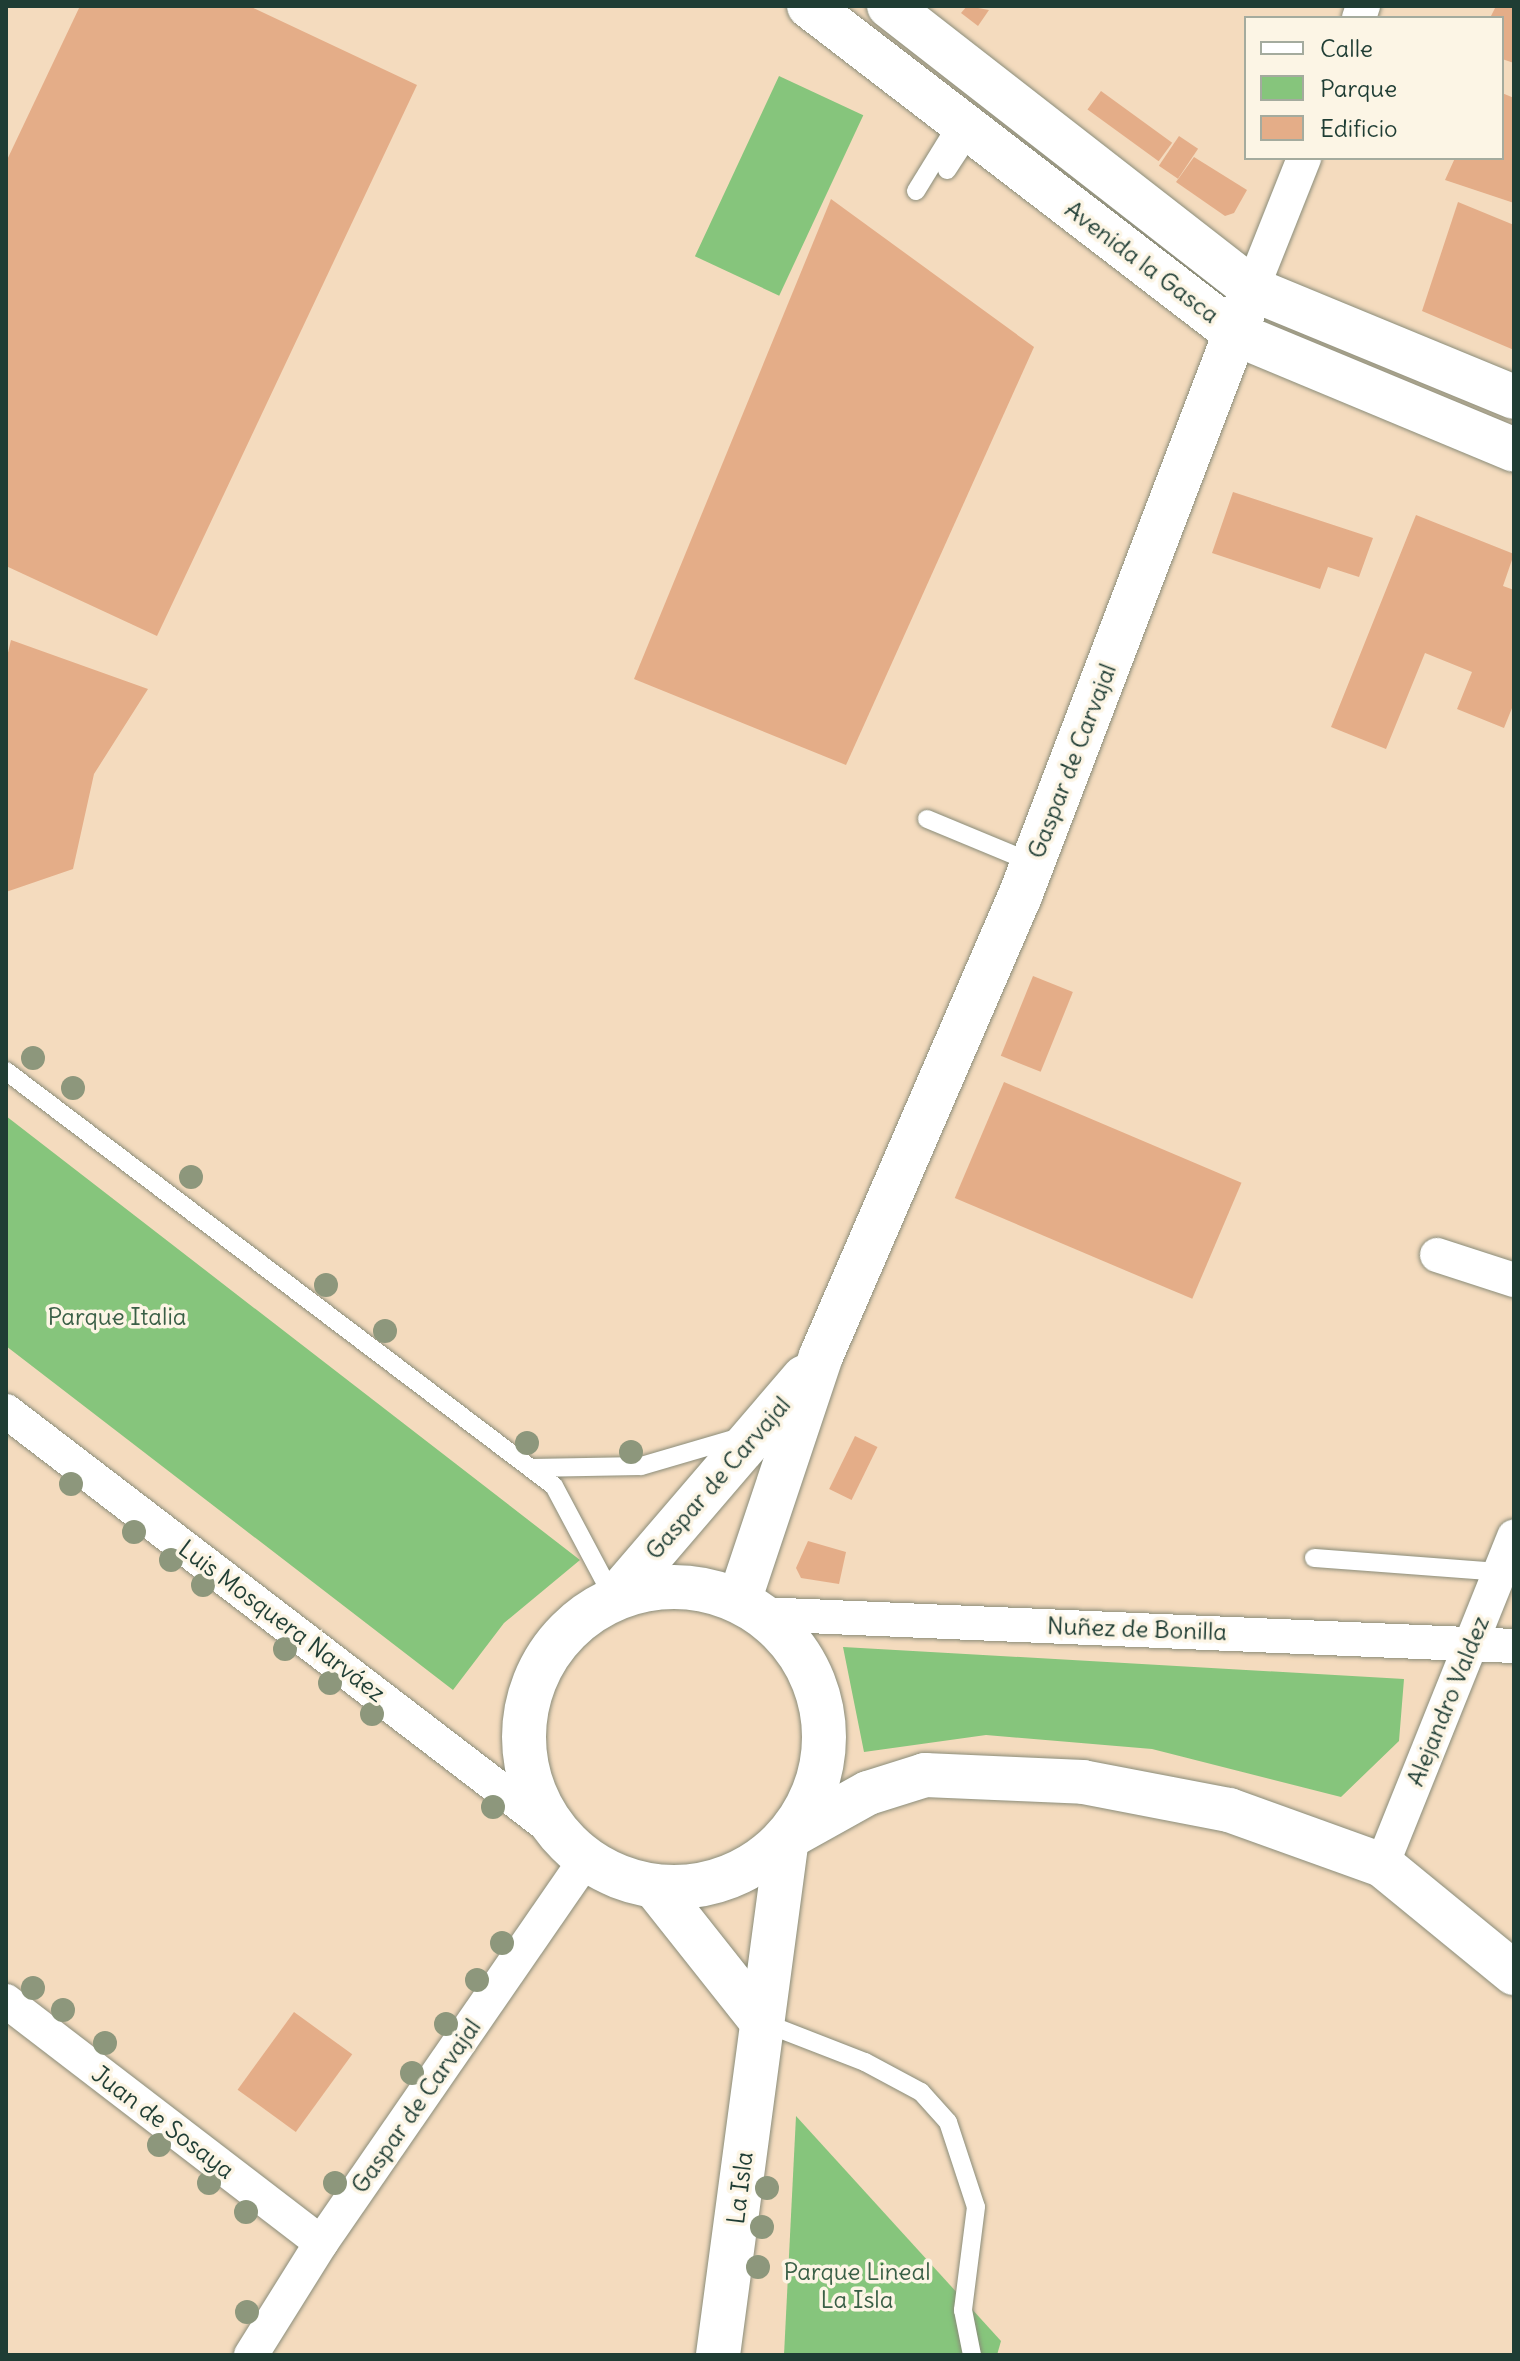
<!DOCTYPE html>
<meta charset="utf-8">
<style>
body{margin:0}
#map{position:relative;width:1520px;height:2361px;overflow:hidden;background:#f4dbbe;font-family:Delius,sans-serif}
div>[style]{position:absolute}
.green>*{inset:0;background:#86c57c;transform-origin:0 0}
.building>*{inset:0;background:#e4ad88;transform-origin:0 0}
.roads{filter:drop-shadow(0 0 2px #8a8c79) drop-shadow(0 0 2px #8a8c79)}
.service>*{height:18px;margin:-9px;padding:0 9px;transform-origin:9px;border-radius:9px;background:#fff}
.minor>*{height:34px;margin:-17px;padding:0 17px;transform-origin:17px;border-radius:17px;background:#fff}
.tertiary>*{height:44px;margin:-22px;padding:0 22px;transform-origin:22px;border-radius:22px;background:#fff}
.tertiary>.ring{margin:-22px;padding:0;box-sizing:content-box;background:none;border:44px solid #fff;border-radius:50%}
.secondary>*{height:44px;margin:-22px;padding:0 22px;transform-origin:22px;border-radius:22px;background:#fff}
.trees>*{width:24px;height:24px;margin:-12px;border-radius:50%;background:#8d977c}
span{translate:-50% -50%;white-space:nowrap;text-align:center;line-height:1.15;-webkit-text-stroke:7px #fcf5e5;paint-order:stroke}
.street-label{font-size:24px;color:#1f3d34}
.park-label{font-size:24px;color:#395f46}
.frame{position:absolute;inset:0;border:8px solid #1f3d34;pointer-events:none}
.legend{position:absolute;left:1244px;top:16px;width:260px;height:144px;box-sizing:border-box;background:#fcf5e5;border:2px solid #a4ab9e;margin:0;padding:10px 14px;list-style:none;font-size:24px;color:#1f3d34}
.legend li{display:flex;align-items:center;gap:16px;height:40px}
.legend b{width:40px;border:2px solid #a4ab9e}
</style>
<div id="map">
<div class="green">
<div style="left:779px;top:76px;width:93px;height:199px;rotate:25deg"></div>
<div style="clip-path:polygon(6px 1116px,580px 1560px,504px 1623px,453px 1690px,6px 1346px)"></div>
<div style="clip-path:polygon(843px 1647px,1404px 1679px,1399px 1741px,1341px 1797px,1152px 1749px,986px 1735px,864px 1752px)"></div>
<div style="clip-path:polygon(796px 2116px,1001px 2341px,997px 2355px,784px 2355px)"></div>
</div>
<div class="building">
<div style="clip-path:polygon(80px 6px,249px 6px,417px 85px,157px 636px,6px 566px,6px 162px)"></div>
<div style="clip-path:polygon(967px 6px,989px 10px,978px 26px,961px 13px)"></div>
<div style="clip-path:polygon(1496px 6px,1514px 6px,1514px 63px,1502px 59px,1502px 18px,1490px 18px)"></div>
<div style="left:1101px;top:91px;width:88px;height:23px;rotate:36deg"></div>
<div style="clip-path:polygon(1502px 93px,1514px 98px,1514px 203px,1445px 180px,1455px 158px,1502px 158px)"></div>
<div style="left:1179px;top:136px;width:23px;height:36px;rotate:34deg"></div>
<div style="clip-path:polygon(1194px 157px,1247px 190px,1234px 213px,1225px 216px,1176px 182px)"></div>
<div style="clip-path:polygon(831px 199px,1034px 347px,846px 765px,634px 679px)"></div>
<div style="clip-path:polygon(1458px 202px,1514px 225px,1514px 350px,1422px 311px)"></div>
<div style="clip-path:polygon(1233px 492px,1373px 538px,1359px 577px,1328px 567px,1320px 589px,1212px 553px)"></div>
<div style="clip-path:polygon(1416px 515px,1514px 554px,1503px 586px,1514px 590px,1514px 703px,1504px 728px,1457px 709px,1472px 672px,1425px 653px,1386px 749px,1331px 727px)"></div>
<div style="clip-path:polygon(11px 640px,148px 689px,94px 774px,73px 869px,6px 892px,6px 661px)"></div>
<div style="left:1033px;top:976px;width:43px;height:86px;rotate:22deg"></div>
<div style="left:1004px;top:1082px;width:258px;height:126px;rotate:23deg"></div>
<div style="left:855px;top:1436px;width:25px;height:59px;rotate:26deg"></div>
<div style="clip-path:polygon(808px 1541px,846px 1552px,839px 1584px,801px 1578px,796px 1568px)"></div>
<div style="left:294px;top:2012px;width:72px;height:96px;rotate:36deg"></div>
</div>
<div class="roads">
<div class="service">
<div style="left:947px;top:170px;width:45px;rotate:-56.7deg"></div>
<div style="left:916px;top:191px;width:82px;rotate:-58.4deg"></div>
<div style="left:927px;top:819px;width:115px;rotate:22.5deg"></div>
<div style="left:6px;top:1071px;width:687px;rotate:37.14deg"></div>
<div style="left:554px;top:1486px;width:128px;rotate:62deg"></div>
<div style="left:531px;top:1468px;width:110px;rotate:-1deg"></div>
<div style="left:641px;top:1466px;width:103px;rotate:-16.3deg"></div>
<div style="left:1314px;top:1558px;width:186px;rotate:4.3deg"></div>
<div style="left:762px;top:2022px;width:110px;rotate:21.2deg"></div>
<div style="left:865px;top:2062px;width:64px;rotate:28.2deg"></div>
<div style="left:921px;top:2092px;width:40px;rotate:48deg"></div>
<div style="left:948px;top:2122px;width:89px;rotate:71.8deg"></div>
<div style="left:976px;top:2207px;width:104px;rotate:97.2deg"></div>
<div style="left:963px;top:2310px;width:46px;rotate:78.7deg"></div>
</div>
<div class="minor">
<div style="left:1359px;top:18px;width:13px;rotate:-72deg"></div>
<div style="left:1252px;top:289px;width:141px;rotate:-68.3deg"></div>
<div style="left:1437px;top:1255px;width:81px;rotate:18deg"></div>
<div style="left:6px;top:1411px;width:693px;rotate:37.43deg"></div>
<div style="left:760px;top:1614px;width:755px;rotate:2.43deg"></div>
<div style="left:1382px;top:1865px;width:354px;rotate:-68.1deg"></div>
<div style="left:6px;top:2001px;width:397px;rotate:37.5deg"></div>
<div style="left:251px;top:2355px;width:132px;rotate:-58deg"></div>
<div style="left:321px;top:2243px;width:467px;rotate:-55.4deg"></div>
</div>
<div class="tertiary">
<div class="ring" style="left:524px;top:1587px;width:256px;height:256px"></div>
<div style="left:614px;top:1599px;width:292px;rotate:-49.4deg"></div>
<div style="left:739px;top:1601px;width:258px;rotate:-71.5deg"></div>
<div style="left:821px;top:1356px;width:501px;rotate:-66.61deg"></div>
<div style="left:1020px;top:896px;width:650px;rotate:-69.08deg"></div>
<div style="left:655px;top:1887px;width:172px;rotate:51.6deg"></div>
<div style="left:718px;top:2355px;width:522px;rotate:-82.4deg"></div>
<div style="left:787px;top:1838px;width:93px;rotate:-29.1deg"></div>
<div style="left:868px;top:1793px;width:60px;rotate:-17.5deg"></div>
<div style="left:925px;top:1775px;width:158px;rotate:2.5deg"></div>
<div style="left:1083px;top:1782px;width:149px;rotate:10.9deg"></div>
<div style="left:1229px;top:1810px;width:163px;rotate:19.8deg"></div>
<div style="left:1382px;top:1865px;width:171px;rotate:39.3deg"></div>
</div>
<div class="secondary">
<div style="left:809px;top:6px;width:538px;rotate:37.53deg"></div>
<div style="left:1236px;top:334px;width:301px;rotate:22.6deg"></div>
<div style="left:889px;top:6px;width:460px;rotate:37.9deg"></div>
<div style="left:1252px;top:289px;width:283px;rotate:22.4deg"></div>
</div>
</div>
<div class="trees">
<div style="left:33px;top:1058px"></div>
<div style="left:73px;top:1088px"></div>
<div style="left:191px;top:1177px"></div>
<div style="left:326px;top:1285px"></div>
<div style="left:385px;top:1331px"></div>
<div style="left:527px;top:1443px"></div>
<div style="left:631px;top:1452px"></div>
<div style="left:71px;top:1484px"></div>
<div style="left:134px;top:1532px"></div>
<div style="left:171px;top:1560px"></div>
<div style="left:203px;top:1585px"></div>
<div style="left:285px;top:1649px"></div>
<div style="left:330px;top:1683px"></div>
<div style="left:372px;top:1714px"></div>
<div style="left:493px;top:1807px"></div>
<div style="left:502px;top:1943px"></div>
<div style="left:477px;top:1980px"></div>
<div style="left:33px;top:1988px"></div>
<div style="left:63px;top:2010px"></div>
<div style="left:446px;top:2024px"></div>
<div style="left:105px;top:2043px"></div>
<div style="left:412px;top:2073px"></div>
<div style="left:159px;top:2145px"></div>
<div style="left:209px;top:2183px"></div>
<div style="left:335px;top:2183px"></div>
<div style="left:767px;top:2188px"></div>
<div style="left:246px;top:2212px"></div>
<div style="left:762px;top:2227px"></div>
<div style="left:758px;top:2267px"></div>
<div style="left:247px;top:2312px"></div>
</div>
<div class="street-label">
<span style="left:1142px;top:262px;rotate:37deg">Avenida la Gasca</span>
<span style="left:1072px;top:761px;rotate:-69deg">Gaspar de Carvajal</span>
<span style="left:718px;top:1478px;rotate:-49deg">Gaspar de Carvajal</span>
<span style="left:282px;top:1621px;rotate:37deg">Luis Mosquera Narváez</span>
<span style="left:1137px;top:1629px;rotate:2deg">Nuñez de Bonilla</span>
<span style="left:1448px;top:1701px;rotate:-68deg">Alejandro Valdez</span>
<span style="left:416px;top:2106px;rotate:-55deg">Gaspar de Carvajal</span>
<span style="left:163px;top:2122px;rotate:37deg">Juan de Sosaya</span>
<span style="left:740px;top:2188px;rotate:-83deg">La Isla</span>
</div>
<div class="park-label">
<span style="left:117px;top:1317px">Parque Italia</span>
<span style="left:857px;top:2286px">Parque Lineal<br>La Isla</span>
</div>
<div class="frame"></div>
<ul class="legend">
<li><b style="height:10px;background:#fff"></b>Calle</li>
<li><b style="height:22px;background:#86c57c"></b>Parque</li>
<li><b style="height:22px;background:#e4ad88"></b>Edificio</li>
</ul>
</div>
